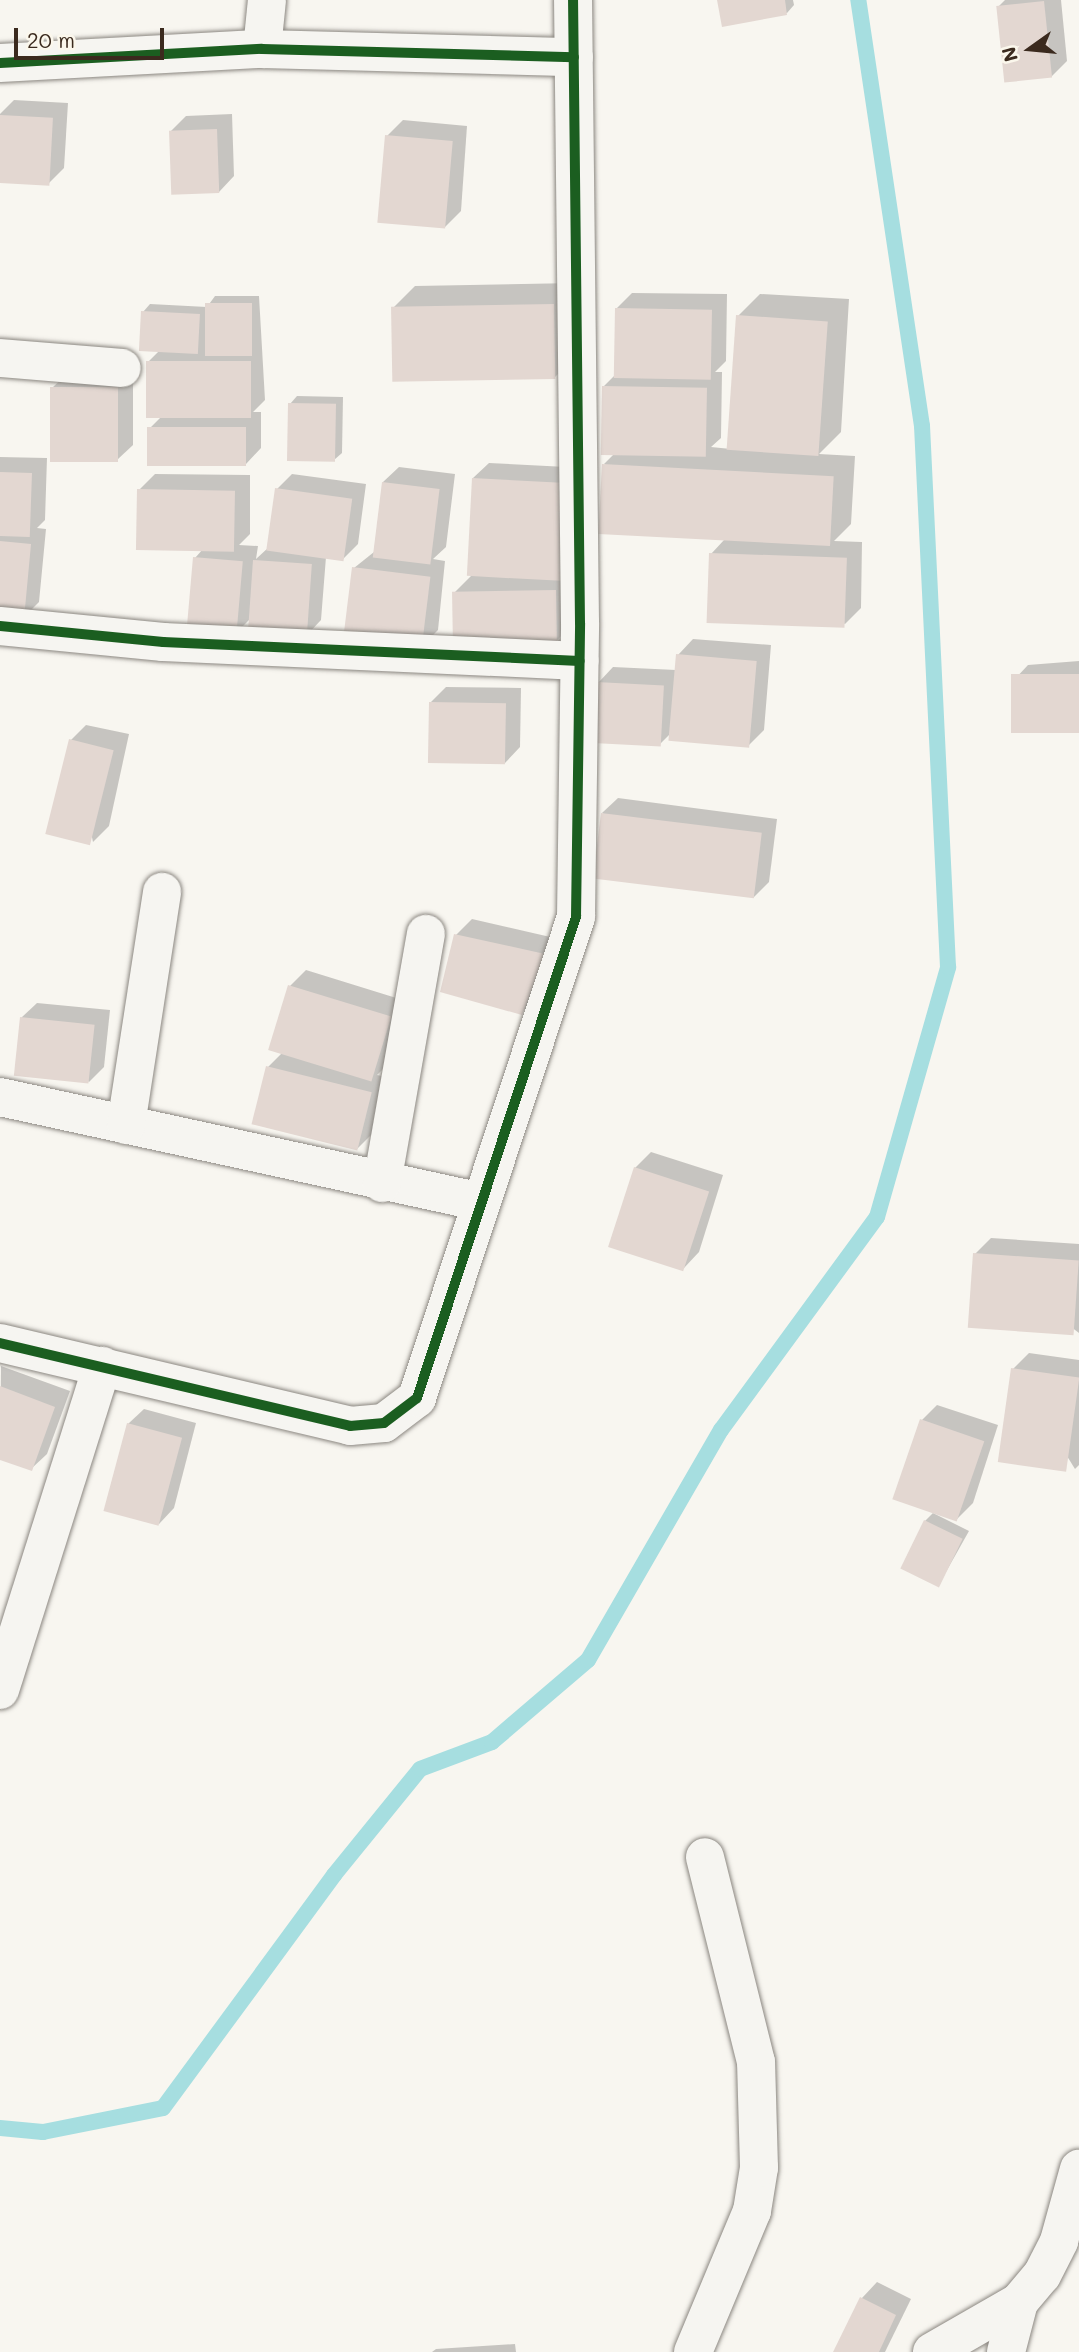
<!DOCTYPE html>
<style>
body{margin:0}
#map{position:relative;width:1079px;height:2352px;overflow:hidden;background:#f8f6f0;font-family:Mali,sans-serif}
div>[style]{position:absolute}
.shadow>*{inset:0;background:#0003}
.stream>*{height:16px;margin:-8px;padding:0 8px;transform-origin:8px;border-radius:8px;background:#a6dee0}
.building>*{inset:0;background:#e3d7d1;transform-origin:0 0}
.roads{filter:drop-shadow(0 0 2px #8b8781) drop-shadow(0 0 2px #8b8781)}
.street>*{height:38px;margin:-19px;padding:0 19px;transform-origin:19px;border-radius:19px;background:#f6f5f1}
.cycleway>*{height:10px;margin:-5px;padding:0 5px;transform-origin:5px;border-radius:5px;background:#1b5e20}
span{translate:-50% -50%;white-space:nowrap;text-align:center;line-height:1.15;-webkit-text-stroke:5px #fbf7ec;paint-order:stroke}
.north{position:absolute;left:995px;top:14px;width:70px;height:70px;-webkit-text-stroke:5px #fbf7ec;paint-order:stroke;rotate:255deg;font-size:19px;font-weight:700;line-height:28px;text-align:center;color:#3b2a1e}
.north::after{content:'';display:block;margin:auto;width:24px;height:32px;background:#3b2a1e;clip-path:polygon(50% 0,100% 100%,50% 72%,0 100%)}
.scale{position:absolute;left:14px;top:28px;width:150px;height:32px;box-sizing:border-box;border:4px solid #3b2a1e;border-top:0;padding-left:9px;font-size:21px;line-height:24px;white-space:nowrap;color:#3b2a1e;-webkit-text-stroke:5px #fbf7ec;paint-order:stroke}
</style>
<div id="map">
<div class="shadow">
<div style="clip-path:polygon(719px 0,793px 0,794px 5px,787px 13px)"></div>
<div style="clip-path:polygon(1005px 0,1061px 0,1067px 61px,1051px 77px,998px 7px)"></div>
<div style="clip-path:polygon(14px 100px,68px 103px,64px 168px,48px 184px,0 181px,0 114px)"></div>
<div style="clip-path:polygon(232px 114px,234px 176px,219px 192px,171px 131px,186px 116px)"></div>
<div style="clip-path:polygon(403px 120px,467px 126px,461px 211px,445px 227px,387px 136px)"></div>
<div style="clip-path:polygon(575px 283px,577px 355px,555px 377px,393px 308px,415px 286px)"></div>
<div style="clip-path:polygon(632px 293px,727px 294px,726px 361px,715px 372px,722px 372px,721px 438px,711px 447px,731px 449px,738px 316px,760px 294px,849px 299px,841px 432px,819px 454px,855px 456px,851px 524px,834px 541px,862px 542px,861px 608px,845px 624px,711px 554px,724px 540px,604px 464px,615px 453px,604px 386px,616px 374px,616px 309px)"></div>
<div style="clip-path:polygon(215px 296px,259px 296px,265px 400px,253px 412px,261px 412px,261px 448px,246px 464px,149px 429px,162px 416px,148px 362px,160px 350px,143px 312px,150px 304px,207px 307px)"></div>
<div style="clip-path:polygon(133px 372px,133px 445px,117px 460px,52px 388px,68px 373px)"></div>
<div style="clip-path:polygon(297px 396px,343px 397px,342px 453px,334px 460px,290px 404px)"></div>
<div style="clip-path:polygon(0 457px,47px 458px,45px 520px,37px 528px,46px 529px,39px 602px,23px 618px,0 615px)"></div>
<div style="clip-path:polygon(489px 463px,586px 468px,572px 626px,556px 641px,454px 593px,473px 574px,473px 478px)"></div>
<div style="clip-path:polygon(399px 467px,455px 474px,446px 547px,433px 559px,445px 561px,438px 630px,422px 646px,354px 568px,374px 552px,383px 482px)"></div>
<div style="clip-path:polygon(155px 474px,250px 475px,250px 534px,239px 545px,258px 546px,256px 559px,269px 547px,277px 489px,292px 474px,366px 484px,358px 544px,343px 559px,326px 557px,321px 620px,306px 636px,251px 618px,232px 637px,195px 558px,203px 549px,139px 490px)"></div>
<div style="clip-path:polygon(693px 639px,771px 645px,764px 730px,748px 746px,671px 733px,659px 745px,598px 683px,613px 667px,676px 670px,678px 655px)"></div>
<div style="clip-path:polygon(1079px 661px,1079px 731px,1013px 681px,1028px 665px)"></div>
<div style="clip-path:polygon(446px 687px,521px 688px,520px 747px,505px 763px,430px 703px)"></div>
<div style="clip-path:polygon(86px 725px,129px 734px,109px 826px,93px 842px,71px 740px)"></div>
<div style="clip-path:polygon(618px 798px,777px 819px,769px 882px,753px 898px,602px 813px)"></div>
<div style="clip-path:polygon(472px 919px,559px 939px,537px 997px,521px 1013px,456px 935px)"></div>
<div style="clip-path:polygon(306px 970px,406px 1001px,387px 1065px,377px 1075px,387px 1077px,373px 1133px,357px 1149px,268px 1067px,282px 1053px,290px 986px)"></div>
<div style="clip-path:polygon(37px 1003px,110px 1010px,104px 1067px,89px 1082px,21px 1018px)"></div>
<div style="clip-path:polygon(651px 1152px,723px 1175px,699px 1252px,684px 1268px,635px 1168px)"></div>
<div style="clip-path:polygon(991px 1238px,1079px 1244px,1079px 1333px,975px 1254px)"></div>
<div style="clip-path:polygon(1029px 1353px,1079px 1360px,1079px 1465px,1075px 1469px,1013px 1369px)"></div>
<div style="clip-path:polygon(1px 1366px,70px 1391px,47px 1454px,31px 1469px,0 1458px)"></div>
<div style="clip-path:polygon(937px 1405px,998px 1425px,973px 1503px,957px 1519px,922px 1420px)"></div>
<div style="clip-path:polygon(144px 1409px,196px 1423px,174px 1508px,159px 1524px,128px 1424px)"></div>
<div style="clip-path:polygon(933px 1513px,969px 1531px,938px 1586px,925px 1521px)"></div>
<div style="clip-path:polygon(877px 2282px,911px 2299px,885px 2352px,835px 2352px,862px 2298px)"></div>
<div style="clip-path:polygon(515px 2344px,516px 2352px,432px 2352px,436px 2349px)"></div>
</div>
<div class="stream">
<div style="left:0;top:2128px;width:43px;rotate:5.3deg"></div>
<div style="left:43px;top:2132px;width:122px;rotate:-11.3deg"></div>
<div style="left:163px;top:2108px;width:289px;rotate:-53.7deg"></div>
<div style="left:334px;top:1875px;width:136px;rotate:-50.9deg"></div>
<div style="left:420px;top:1769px;width:77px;rotate:-20.6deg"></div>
<div style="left:492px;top:1742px;width:126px;rotate:-40.5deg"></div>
<div style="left:588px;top:1660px;width:266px;rotate:-60deg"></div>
<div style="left:721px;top:1430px;width:264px;rotate:-53.8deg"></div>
<div style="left:877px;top:1217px;width:260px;rotate:-74.1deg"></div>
<div style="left:948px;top:967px;width:542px;rotate:-92.75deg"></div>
<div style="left:922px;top:426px;width:431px;rotate:-98.5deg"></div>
</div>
<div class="building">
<div style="clip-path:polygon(717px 0,785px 0,787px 15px,722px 27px)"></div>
<div style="left:1044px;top:1px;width:77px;height:48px;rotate:84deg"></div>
<div style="left:0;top:115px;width:53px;height:68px;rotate:3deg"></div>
<div style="left:217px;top:129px;width:64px;height:48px;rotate:88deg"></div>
<div style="left:385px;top:135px;width:68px;height:88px;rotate:5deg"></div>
<div style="left:205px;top:303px;width:47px;height:53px"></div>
<div style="left:554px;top:304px;width:75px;height:163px;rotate:89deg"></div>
<div style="left:615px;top:308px;width:97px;height:70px;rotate:1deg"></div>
<div style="left:141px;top:311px;width:59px;height:40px;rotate:3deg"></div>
<div style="left:736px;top:315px;width:92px;height:135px;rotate:4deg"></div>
<div style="left:146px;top:361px;width:105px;height:57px"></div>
<div style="left:602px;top:386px;width:105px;height:69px;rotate:1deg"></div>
<div style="left:118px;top:387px;width:75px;height:68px;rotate:90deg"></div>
<div style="left:288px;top:403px;width:48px;height:58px;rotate:1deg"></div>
<div style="left:246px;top:427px;width:39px;height:99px;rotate:90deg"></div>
<div style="left:602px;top:464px;width:232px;height:70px;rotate:3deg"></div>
<div style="left:0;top:472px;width:32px;height:64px;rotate:2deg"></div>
<div style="left:472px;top:478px;width:99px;height:98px;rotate:3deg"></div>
<div style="left:382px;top:482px;width:58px;height:76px;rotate:7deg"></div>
<div style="left:275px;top:488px;width:78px;height:63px;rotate:8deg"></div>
<div style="left:137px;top:489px;width:98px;height:61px;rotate:1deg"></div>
<div style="clip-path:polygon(0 541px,31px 544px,24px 619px,0 617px)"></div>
<div style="left:709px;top:553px;width:138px;height:70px;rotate:2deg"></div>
<div style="left:193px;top:557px;width:50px;height:77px;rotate:5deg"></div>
<div style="left:253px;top:560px;width:59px;height:73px;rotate:4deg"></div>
<div style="left:352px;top:567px;width:79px;height:72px;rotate:7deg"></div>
<div style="left:556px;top:590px;width:53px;height:104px;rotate:89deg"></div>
<div style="left:676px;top:654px;width:81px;height:87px;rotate:5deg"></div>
<div style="left:1079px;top:674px;width:59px;height:68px;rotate:90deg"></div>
<div style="left:596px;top:682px;width:68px;height:61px;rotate:3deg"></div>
<div style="left:429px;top:702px;width:77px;height:61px;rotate:1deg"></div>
<div style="left:69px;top:739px;width:46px;height:98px;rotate:14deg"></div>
<div style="left:601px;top:813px;width:162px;height:66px;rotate:7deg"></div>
<div style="clip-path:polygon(454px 934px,545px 954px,522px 1015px,440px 992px)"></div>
<div style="left:288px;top:985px;width:108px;height:68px;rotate:17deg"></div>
<div style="left:20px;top:1017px;width:75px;height:59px;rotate:6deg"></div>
<div style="left:266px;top:1066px;width:109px;height:60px;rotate:14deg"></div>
<div style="left:634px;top:1167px;width:79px;height:84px;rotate:18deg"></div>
<div style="left:973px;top:1253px;width:106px;height:75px;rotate:4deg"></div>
<div style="left:1011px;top:1368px;width:69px;height:95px;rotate:8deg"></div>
<div style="clip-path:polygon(0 1386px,55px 1407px,32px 1471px,0 1460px)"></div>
<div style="left:920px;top:1419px;width:68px;height:85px;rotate:19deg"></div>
<div style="left:127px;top:1423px;width:57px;height:91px;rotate:15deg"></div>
<div style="left:924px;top:1520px;width:43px;height:54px;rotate:26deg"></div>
<div style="clip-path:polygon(860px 2297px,896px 2315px,879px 2352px,833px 2352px)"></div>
</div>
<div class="roads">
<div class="street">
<div style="left:262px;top:49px;width:49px;rotate:-84.2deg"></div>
<div style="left:0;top:63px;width:262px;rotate:-3.1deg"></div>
<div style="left:262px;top:49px;width:312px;rotate:1.5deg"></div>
<div style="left:0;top:358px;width:122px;rotate:4.7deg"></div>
<div style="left:0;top:626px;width:164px;rotate:5.6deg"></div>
<div style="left:163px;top:642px;width:417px;rotate:2.6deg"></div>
<div style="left:0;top:1097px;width:493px;rotate:12.3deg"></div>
<div style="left:126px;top:1125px;width:236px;rotate:-81.2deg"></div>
<div style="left:382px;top:1183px;width:253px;rotate:-80deg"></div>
<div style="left:0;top:1343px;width:360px;rotate:13.3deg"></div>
<div style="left:350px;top:1426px;width:34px;rotate:-5deg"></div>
<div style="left:384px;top:1423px;width:41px;rotate:-37.1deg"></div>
<div style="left:417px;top:1398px;width:507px;rotate:-71.71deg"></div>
<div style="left:576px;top:917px;width:294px;rotate:-89.2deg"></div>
<div style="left:580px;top:623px;width:623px;rotate:-90.64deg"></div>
<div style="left:0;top:1690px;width:340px;rotate:-72.5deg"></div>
<div style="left:693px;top:2352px;width:153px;rotate:-67.3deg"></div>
<div style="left:752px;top:2211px;width:44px;rotate:-80.8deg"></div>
<div style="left:759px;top:2168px;width:106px;rotate:-91.6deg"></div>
<div style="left:756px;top:2062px;width:211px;rotate:-104deg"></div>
<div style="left:932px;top:2352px;width:100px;rotate:-29.9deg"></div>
<div style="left:1019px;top:2302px;width:35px;rotate:-50deg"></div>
<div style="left:1042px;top:2275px;width:38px;rotate:-63deg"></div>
<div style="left:1059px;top:2241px;width:75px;rotate:-74.5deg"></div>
<div style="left:1006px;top:2352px;width:52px;rotate:-75.4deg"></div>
</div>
</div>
<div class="cycleway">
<div style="left:0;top:63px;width:262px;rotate:-3.1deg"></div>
<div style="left:262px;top:49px;width:312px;rotate:1.5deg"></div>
<div style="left:0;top:626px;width:164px;rotate:5.6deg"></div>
<div style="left:163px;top:642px;width:417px;rotate:2.6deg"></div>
<div style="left:0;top:1343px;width:360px;rotate:13.3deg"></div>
<div style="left:350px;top:1426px;width:34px;rotate:-5deg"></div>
<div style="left:384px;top:1423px;width:41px;rotate:-37.1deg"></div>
<div style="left:417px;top:1398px;width:507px;rotate:-71.71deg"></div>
<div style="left:576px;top:917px;width:294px;rotate:-89.2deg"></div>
<div style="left:580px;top:623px;width:623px;rotate:-90.64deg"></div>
</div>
<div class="north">N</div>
<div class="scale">20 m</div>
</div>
